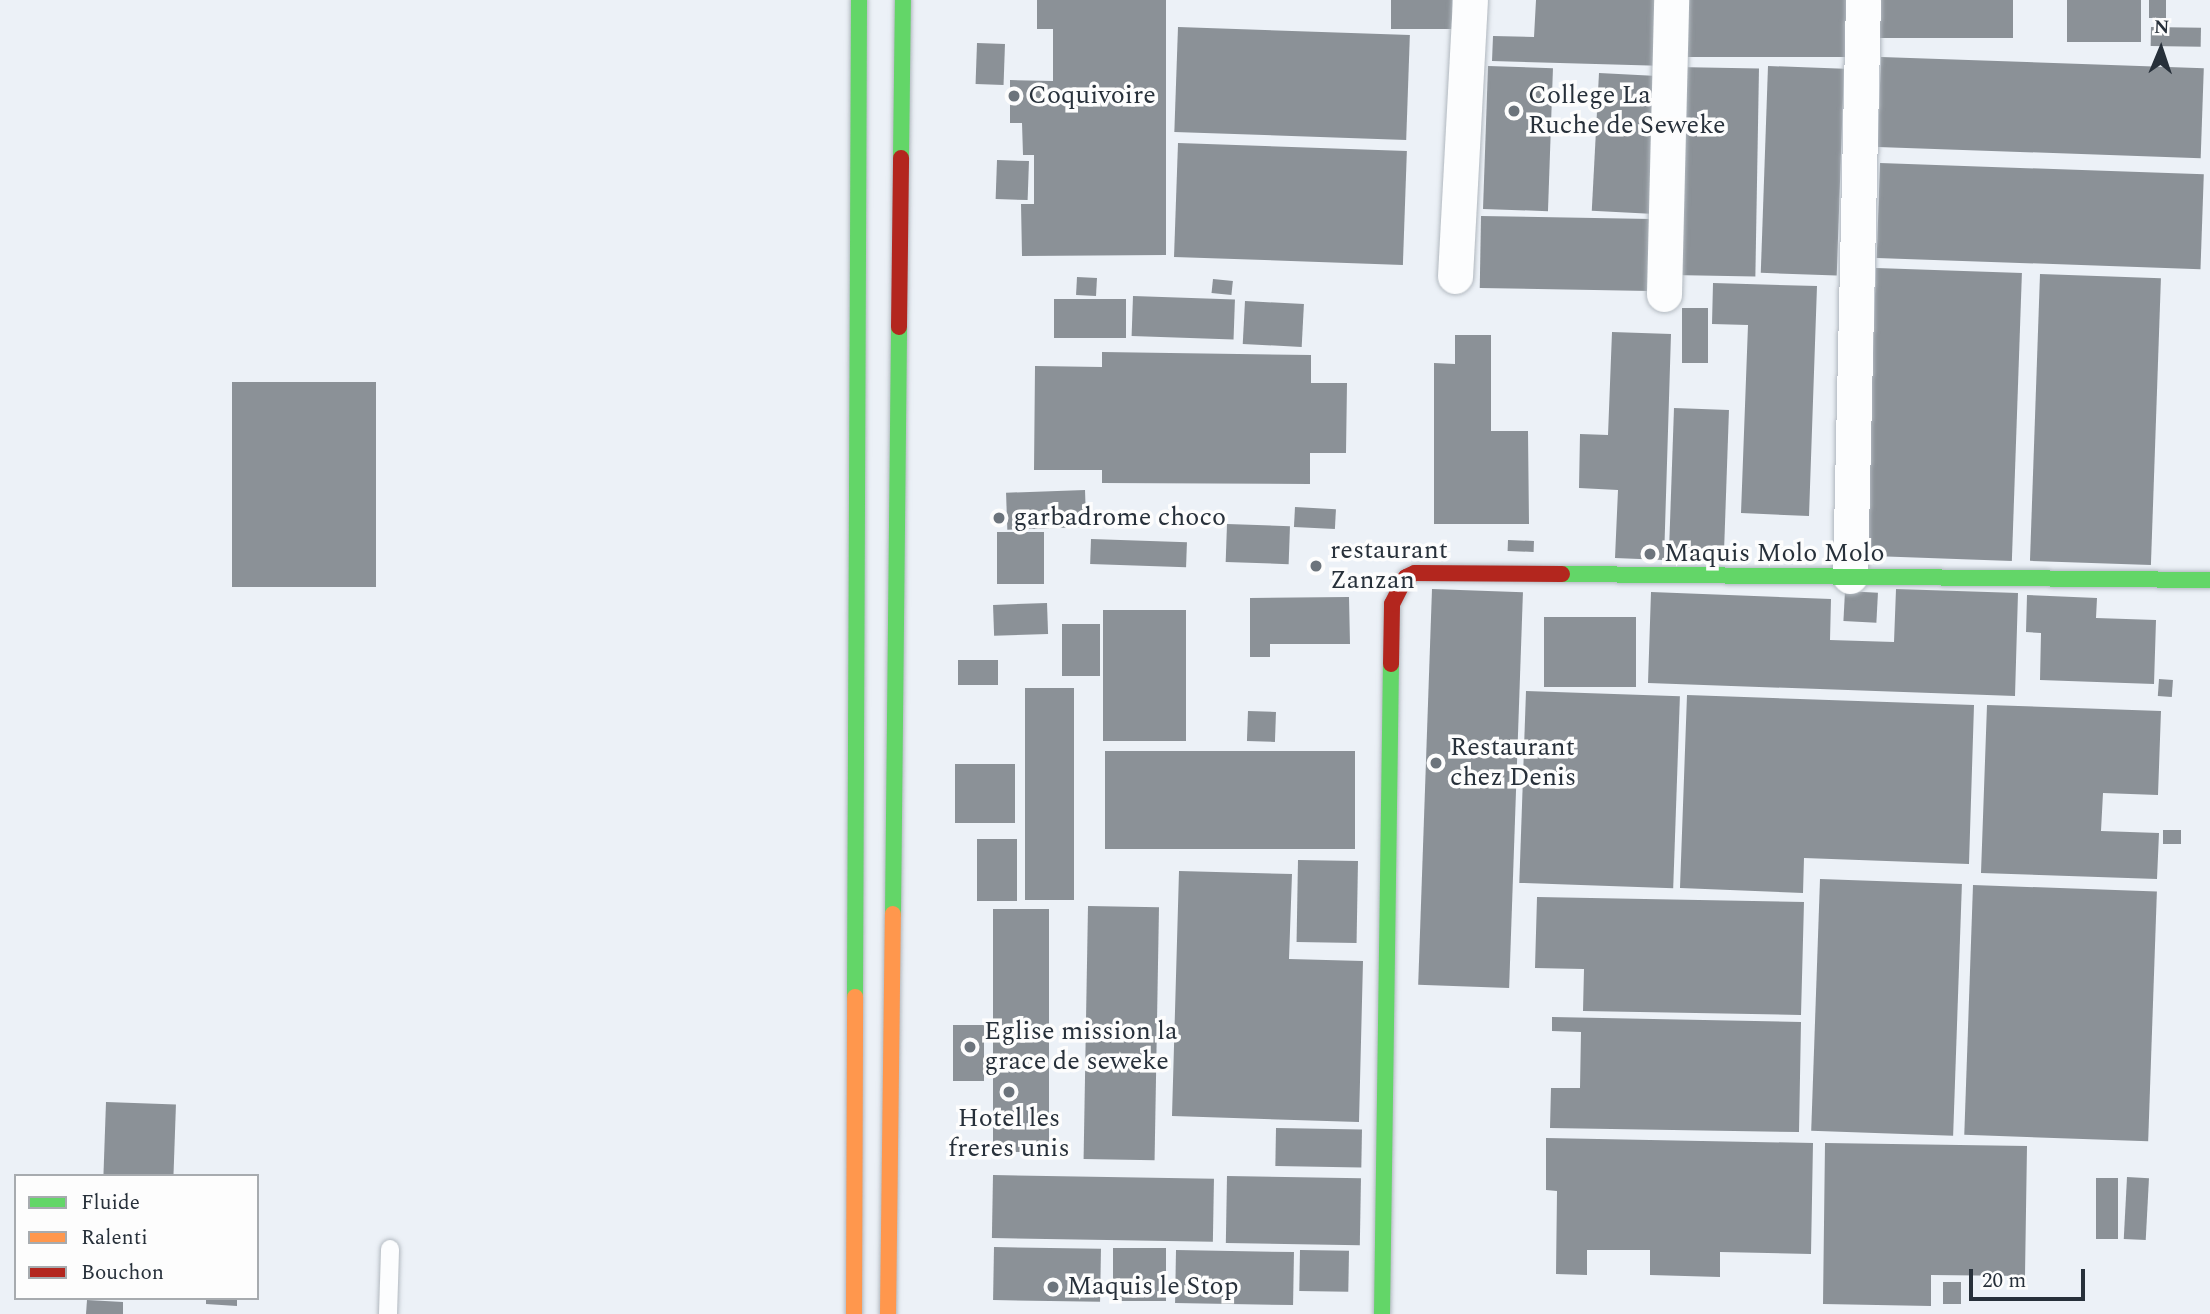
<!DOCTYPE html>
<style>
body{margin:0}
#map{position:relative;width:2210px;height:1314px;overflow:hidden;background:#ecf1f7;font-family:Spectral,serif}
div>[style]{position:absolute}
.building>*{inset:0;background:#8b9197;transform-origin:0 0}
.roads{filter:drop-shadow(0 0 2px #b1b8bf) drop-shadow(0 0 2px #b1b8bf)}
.lane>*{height:18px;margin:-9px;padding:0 9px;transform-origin:9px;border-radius:9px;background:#fcfdfe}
.street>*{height:35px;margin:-17.5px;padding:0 17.5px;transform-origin:17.5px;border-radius:17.5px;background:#fcfdfe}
.fast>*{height:16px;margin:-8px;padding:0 8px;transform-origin:8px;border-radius:8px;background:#63d668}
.slow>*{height:16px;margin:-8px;padding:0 8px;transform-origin:8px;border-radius:8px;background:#ff974d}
.jam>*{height:16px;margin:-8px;padding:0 8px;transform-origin:8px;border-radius:8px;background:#b3261e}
.dots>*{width:19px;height:19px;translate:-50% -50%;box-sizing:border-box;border:4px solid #fdfdfd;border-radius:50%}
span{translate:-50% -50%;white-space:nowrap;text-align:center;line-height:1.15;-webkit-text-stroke:7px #fdfdfd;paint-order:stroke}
.poi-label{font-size:26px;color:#27303a}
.left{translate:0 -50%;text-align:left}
.legend{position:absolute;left:14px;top:1174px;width:245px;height:126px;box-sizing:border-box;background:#fdfdfd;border:2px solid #a7abaf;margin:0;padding:9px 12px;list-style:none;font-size:21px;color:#27303a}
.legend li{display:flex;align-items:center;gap:14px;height:35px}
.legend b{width:35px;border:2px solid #a7abaf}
.north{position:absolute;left:2126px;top:14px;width:70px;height:70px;-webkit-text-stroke:5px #fdfdfd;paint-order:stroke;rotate:2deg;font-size:19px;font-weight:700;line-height:28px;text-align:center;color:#27303a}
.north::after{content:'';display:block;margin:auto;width:24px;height:32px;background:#27303a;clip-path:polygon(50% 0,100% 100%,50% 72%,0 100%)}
.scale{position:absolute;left:1969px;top:1269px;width:116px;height:32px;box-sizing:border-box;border:4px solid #27303a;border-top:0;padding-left:9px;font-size:21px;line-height:24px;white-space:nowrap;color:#27303a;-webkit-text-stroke:5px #fdfdfd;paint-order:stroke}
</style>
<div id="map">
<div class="building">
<div style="clip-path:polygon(1037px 0,1166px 0,1166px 255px,1022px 256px,1021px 204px,1034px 204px,1034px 155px,1023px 155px,1022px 123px,1010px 123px,1010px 80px,1053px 81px,1053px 29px,1037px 29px)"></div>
<div style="left:1391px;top:0;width:61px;height:29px"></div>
<div style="clip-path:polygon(1536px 0,1668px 0,1667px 66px,1492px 61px,1493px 36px,1534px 37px)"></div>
<div style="left:1674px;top:0;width:174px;height:57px"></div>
<div style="left:1877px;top:0;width:136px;height:38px"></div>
<div style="left:2067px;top:0;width:74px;height:42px"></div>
<div style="left:2149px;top:0;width:17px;height:18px"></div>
<div style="left:1178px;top:27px;width:232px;height:105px;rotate:2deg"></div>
<div style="left:2151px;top:27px;width:50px;height:19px;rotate:1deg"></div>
<div style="left:977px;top:43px;width:28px;height:41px;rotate:2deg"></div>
<div style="left:1881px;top:57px;width:323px;height:90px;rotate:2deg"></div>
<div style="left:1488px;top:66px;width:65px;height:143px;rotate:2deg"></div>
<div style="left:1768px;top:66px;width:76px;height:207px;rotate:2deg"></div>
<div style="left:1676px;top:67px;width:83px;height:208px;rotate:1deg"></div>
<div style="left:1599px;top:73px;width:63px;height:138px;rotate:3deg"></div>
<div style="left:1178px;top:143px;width:229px;height:114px;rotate:2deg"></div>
<div style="left:997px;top:160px;width:32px;height:39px;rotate:2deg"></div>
<div style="left:1880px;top:163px;width:324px;height:95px;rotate:2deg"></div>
<div style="left:1481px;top:216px;width:184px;height:72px;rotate:1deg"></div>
<div style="left:1876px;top:268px;width:146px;height:288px;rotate:2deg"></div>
<div style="left:2040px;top:274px;width:121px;height:287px;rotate:2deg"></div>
<div style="left:1077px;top:277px;width:20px;height:18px;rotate:3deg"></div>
<div style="left:1213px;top:279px;width:20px;height:14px;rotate:6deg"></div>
<div style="clip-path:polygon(1713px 283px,1817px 286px,1809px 516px,1741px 513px,1748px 325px,1712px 324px)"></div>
<div style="left:1133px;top:296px;width:102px;height:40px;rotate:2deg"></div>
<div style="left:1054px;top:299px;width:72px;height:39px"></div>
<div style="left:1245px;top:301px;width:59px;height:43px;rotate:3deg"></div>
<div style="left:1682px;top:308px;width:26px;height:55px"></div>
<div style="clip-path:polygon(1612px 332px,1671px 334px,1664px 560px,1615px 558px,1618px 490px,1579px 488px,1580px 434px,1608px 435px)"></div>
<div style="clip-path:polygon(1455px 335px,1491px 335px,1491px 431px,1528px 431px,1529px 524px,1434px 524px,1434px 363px,1455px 364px)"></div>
<div style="clip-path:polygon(1102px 352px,1311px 355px,1311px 383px,1347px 383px,1346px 453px,1310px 453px,1310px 484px,1102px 483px,1102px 470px,1034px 470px,1035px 366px,1102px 367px)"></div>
<div style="left:232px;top:382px;width:144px;height:205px"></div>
<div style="left:1674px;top:408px;width:55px;height:152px;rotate:2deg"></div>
<div style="left:1085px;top:490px;width:37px;height:79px;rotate:88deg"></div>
<div style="left:1295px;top:507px;width:41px;height:20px;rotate:3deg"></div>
<div style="left:1227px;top:524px;width:63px;height:38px;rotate:2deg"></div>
<div style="left:997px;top:532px;width:47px;height:52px"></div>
<div style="left:1091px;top:539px;width:96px;height:25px;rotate:2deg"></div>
<div style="left:1508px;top:540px;width:26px;height:11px;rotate:2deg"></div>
<div style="left:1432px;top:589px;width:91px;height:396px;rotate:2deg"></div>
<div style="clip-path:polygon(1896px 589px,2018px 593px,2015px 696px,1648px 683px,1651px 592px,1831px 599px,1830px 640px,1894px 642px)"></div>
<div style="left:1845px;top:591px;width:33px;height:30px;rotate:3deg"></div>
<div style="clip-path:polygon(2027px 595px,2097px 598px,2096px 618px,2156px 620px,2154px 684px,2040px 680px,2041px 633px,2026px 632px)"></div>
<div style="clip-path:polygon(1349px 597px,1350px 644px,1270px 644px,1270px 657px,1250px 657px,1250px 598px)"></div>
<div style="left:1047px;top:603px;width:31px;height:54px;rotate:88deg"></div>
<div style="left:1103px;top:610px;width:83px;height:131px"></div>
<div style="left:1544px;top:617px;width:92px;height:70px"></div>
<div style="left:1062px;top:624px;width:38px;height:52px"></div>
<div style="left:958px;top:660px;width:40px;height:25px"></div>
<div style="left:2159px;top:679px;width:14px;height:17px;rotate:4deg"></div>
<div style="left:1025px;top:688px;width:49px;height:212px"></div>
<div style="left:1526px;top:691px;width:154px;height:192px;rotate:2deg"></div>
<div style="clip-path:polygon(1687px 695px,1974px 705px,1969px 864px,1804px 858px,1803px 893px,1680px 888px)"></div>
<div style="clip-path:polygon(1987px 705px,2161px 711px,2158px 795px,2103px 793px,2101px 831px,2159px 833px,2157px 879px,1981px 873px)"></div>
<div style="left:1248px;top:711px;width:28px;height:30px;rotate:2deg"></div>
<div style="left:1355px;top:751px;width:98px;height:250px;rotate:90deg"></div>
<div style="left:955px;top:764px;width:60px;height:59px"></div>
<div style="left:2163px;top:830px;width:18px;height:14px"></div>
<div style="left:977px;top:839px;width:40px;height:62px"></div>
<div style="left:1298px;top:860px;width:60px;height:82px;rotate:1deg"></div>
<div style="clip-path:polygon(1179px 871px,1292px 874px,1289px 959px,1363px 961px,1359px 1122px,1172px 1116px)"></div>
<div style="left:1820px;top:879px;width:142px;height:252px;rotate:2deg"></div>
<div style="left:1973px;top:885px;width:184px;height:250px;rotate:2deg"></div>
<div style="clip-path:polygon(1537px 897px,1804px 902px,1801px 1015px,1583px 1011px,1584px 969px,1535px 968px)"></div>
<div style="left:1088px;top:906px;width:71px;height:253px;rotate:1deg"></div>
<div style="left:993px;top:909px;width:56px;height:243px"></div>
<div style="clip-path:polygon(1552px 1017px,1801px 1022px,1799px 1132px,1550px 1128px,1551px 1088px,1580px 1088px,1581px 1032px,1552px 1031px)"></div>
<div style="left:953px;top:1025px;width:31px;height:56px"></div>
<div style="left:106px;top:1102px;width:70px;height:74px;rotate:2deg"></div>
<div style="left:1276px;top:1128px;width:86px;height:38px;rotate:1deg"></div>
<div style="clip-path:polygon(1546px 1138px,1813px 1143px,1811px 1254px,1720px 1252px,1720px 1277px,1650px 1275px,1650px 1250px,1587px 1250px,1587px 1275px,1556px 1274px,1557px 1191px,1546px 1190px)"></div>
<div style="clip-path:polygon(1825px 1143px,2027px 1146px,2025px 1276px,1931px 1275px,1931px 1306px,1823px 1304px)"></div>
<div style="left:993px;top:1175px;width:221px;height:63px;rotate:1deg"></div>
<div style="left:1227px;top:1176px;width:134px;height:67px;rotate:1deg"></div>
<div style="left:2127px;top:1177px;width:22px;height:62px;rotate:3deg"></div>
<div style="left:2096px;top:1178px;width:22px;height:61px"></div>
<div style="left:994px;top:1247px;width:107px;height:53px;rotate:1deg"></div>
<div style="left:1113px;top:1248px;width:53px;height:53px"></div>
<div style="left:1176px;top:1250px;width:118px;height:53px;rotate:1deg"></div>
<div style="left:1300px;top:1250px;width:49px;height:41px;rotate:1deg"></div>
<div style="left:1961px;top:1282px;width:22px;height:18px;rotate:90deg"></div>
<div style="clip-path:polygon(206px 1298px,237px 1298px,237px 1306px,206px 1304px)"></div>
<div style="clip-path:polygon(87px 1300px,123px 1302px,123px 1314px,86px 1314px)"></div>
</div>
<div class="roads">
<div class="lane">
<div style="left:388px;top:1314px;width:65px;rotate:-88.2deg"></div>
</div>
<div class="street">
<div style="left:1455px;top:276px;width:276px;rotate:-86.9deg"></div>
<div style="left:1664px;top:294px;width:294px;rotate:-88.6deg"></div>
<div style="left:1850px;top:576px;width:576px;rotate:-88.71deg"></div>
</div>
<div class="fast">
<div style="left:901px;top:158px;width:158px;rotate:-89.3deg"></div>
<div style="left:1562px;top:574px;width:648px;rotate:0.53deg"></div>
<div style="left:893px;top:914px;width:587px;rotate:-89.41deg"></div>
<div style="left:855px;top:997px;width:997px;rotate:-89.77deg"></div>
<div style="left:1382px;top:1314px;width:650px;rotate:-89.21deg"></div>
</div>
<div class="slow">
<div style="left:854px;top:1314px;width:317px;rotate:-89.8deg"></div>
<div style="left:888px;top:1314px;width:400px;rotate:-89.3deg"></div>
</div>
<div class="jam">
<div style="left:899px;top:327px;width:169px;rotate:-89.3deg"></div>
<div style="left:1391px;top:664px;width:60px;rotate:-89deg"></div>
<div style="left:1392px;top:604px;width:30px;rotate:-63deg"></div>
<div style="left:1406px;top:577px;width:10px;rotate:-24deg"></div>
<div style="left:1415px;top:573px;width:147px;rotate:0.4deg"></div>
</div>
</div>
<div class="dots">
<div style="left:1014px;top:96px;background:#6c747c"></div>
<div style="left:1514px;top:111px;background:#6c747c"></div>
<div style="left:999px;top:518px;background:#6c747c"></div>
<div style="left:1650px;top:554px;background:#6c747c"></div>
<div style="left:1316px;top:566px;background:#6c747c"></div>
<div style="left:1436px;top:763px;background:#6c747c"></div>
<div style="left:970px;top:1047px;background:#6c747c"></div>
<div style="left:1009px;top:1092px;background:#6c747c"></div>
<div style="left:1053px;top:1287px;background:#6c747c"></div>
</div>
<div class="poi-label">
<span class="left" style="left:1028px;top:96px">Coquivoire</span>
<span class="left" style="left:1528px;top:111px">College La<br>Ruche de Seweke</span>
<span class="left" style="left:1013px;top:518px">garbadrome choco</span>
<span class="left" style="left:1330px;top:566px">restaurant<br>Zanzan</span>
<span class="left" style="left:1664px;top:554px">Maquis Molo Molo</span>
<span class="left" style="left:1450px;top:763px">Restaurant<br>chez Denis</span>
<span class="left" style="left:984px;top:1047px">Eglise mission la<br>grace de seweke</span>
<span style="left:1009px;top:1134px">Hotel les<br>freres unis</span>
<span class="left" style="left:1067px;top:1287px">Maquis le Stop</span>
</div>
<ul class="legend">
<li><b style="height:9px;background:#63d668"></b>Fluide</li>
<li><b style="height:9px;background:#ff974d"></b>Ralenti</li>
<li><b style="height:9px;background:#b3261e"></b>Bouchon</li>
</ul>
<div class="north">N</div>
<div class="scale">20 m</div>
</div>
